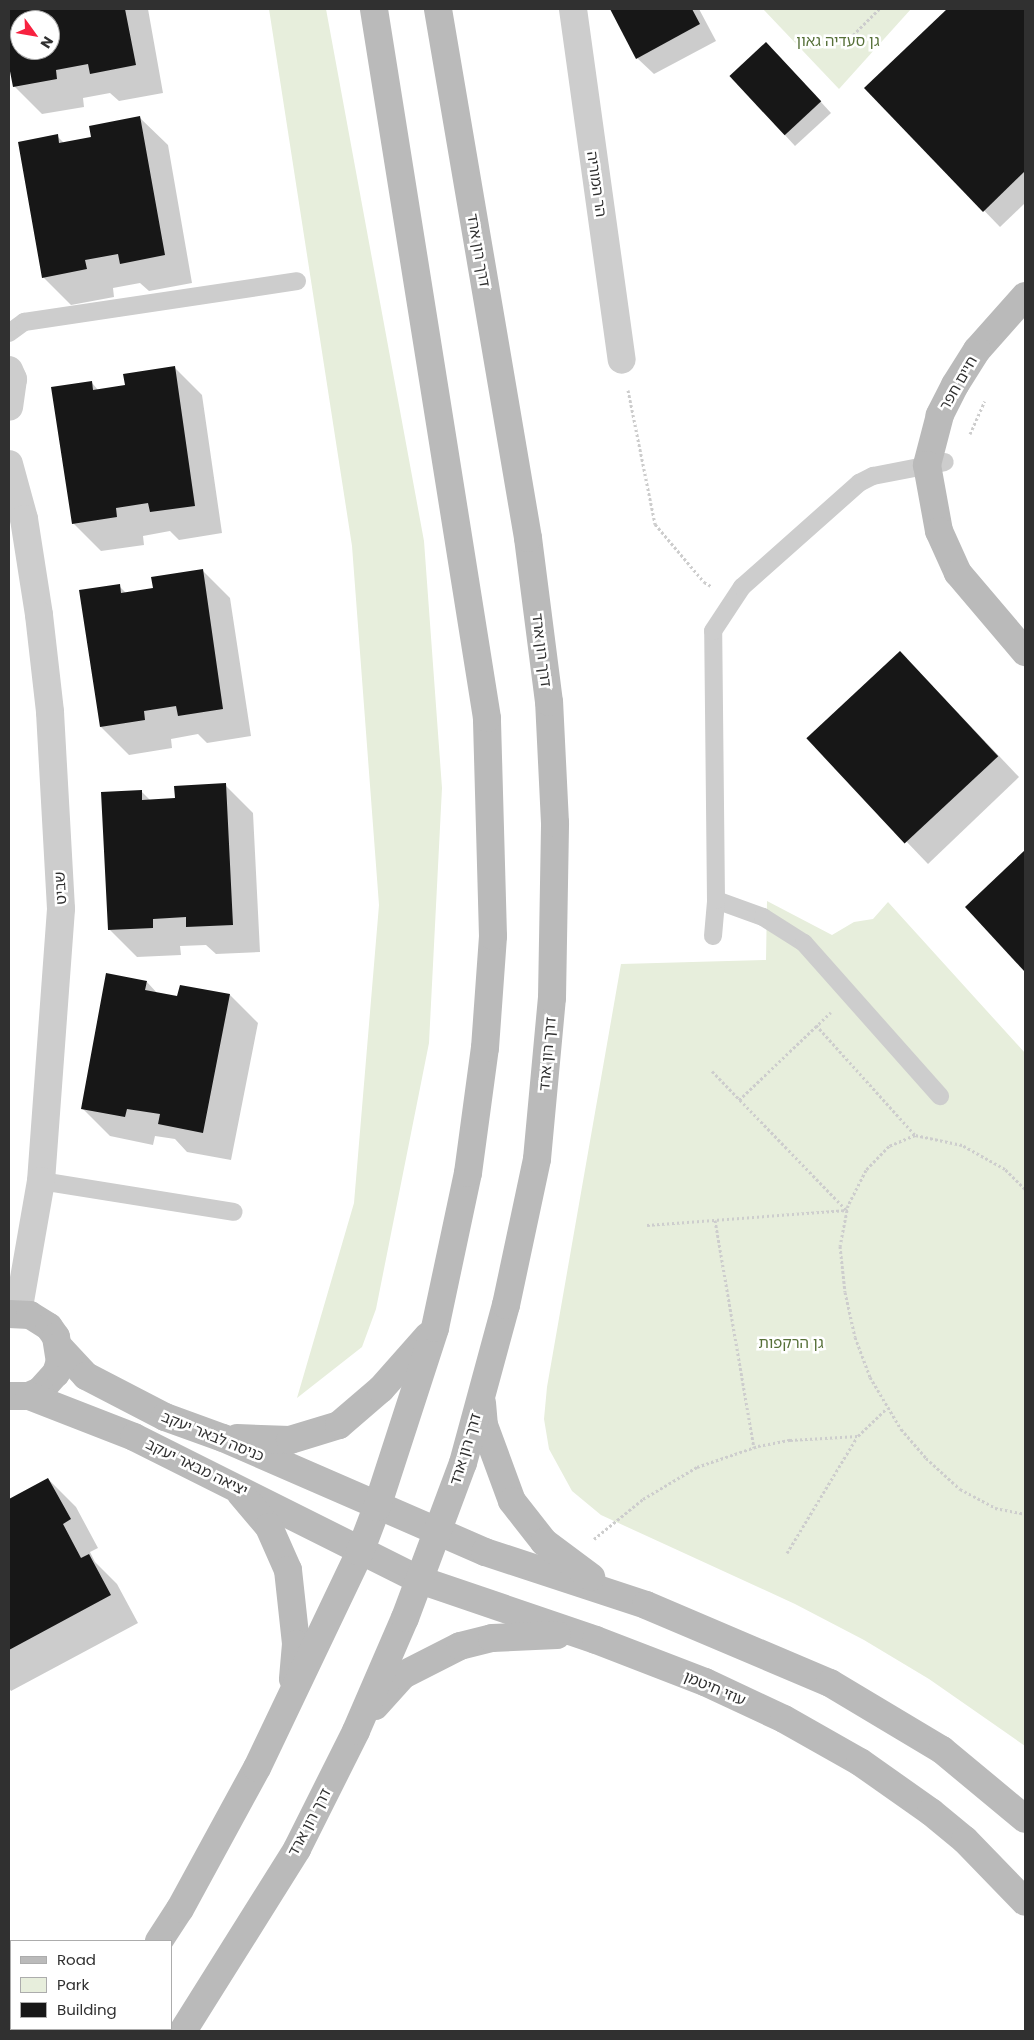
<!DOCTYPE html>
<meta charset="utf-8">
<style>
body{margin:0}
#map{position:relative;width:1034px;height:2040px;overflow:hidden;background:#fff;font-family:Poppins,"Noto Sans Hebrew",sans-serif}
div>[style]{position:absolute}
.green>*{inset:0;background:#e7eedc}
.shadow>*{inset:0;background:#0003}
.building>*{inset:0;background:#171717;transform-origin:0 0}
.path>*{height:3px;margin-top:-1.5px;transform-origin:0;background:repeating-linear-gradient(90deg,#cdcdcd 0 2.5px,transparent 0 5px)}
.lane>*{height:18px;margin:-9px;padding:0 9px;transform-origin:9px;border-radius:9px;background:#cdcdcd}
.street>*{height:28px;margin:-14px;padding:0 14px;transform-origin:14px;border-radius:14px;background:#cdcdcd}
.secondary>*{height:28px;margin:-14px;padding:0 14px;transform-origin:14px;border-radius:14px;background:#bababa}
span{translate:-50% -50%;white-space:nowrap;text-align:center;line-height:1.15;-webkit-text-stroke:5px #fff;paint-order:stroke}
.park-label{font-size:15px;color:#567038}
.street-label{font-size:15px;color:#303030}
.frame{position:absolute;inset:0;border:10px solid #303030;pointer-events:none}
.legend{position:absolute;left:10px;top:1940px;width:162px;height:90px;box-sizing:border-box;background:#fff;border:1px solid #acacac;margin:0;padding:6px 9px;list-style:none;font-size:15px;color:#303030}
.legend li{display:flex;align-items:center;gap:10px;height:25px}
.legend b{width:25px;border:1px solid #acacac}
.north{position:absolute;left:10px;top:10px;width:50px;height:50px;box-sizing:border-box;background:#fff;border:1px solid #acacac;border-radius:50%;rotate:122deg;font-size:14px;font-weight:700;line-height:20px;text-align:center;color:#303030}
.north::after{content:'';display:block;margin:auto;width:18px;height:22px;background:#f72240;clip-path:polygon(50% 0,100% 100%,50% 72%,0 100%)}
</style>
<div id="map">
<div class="green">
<div style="clip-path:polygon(269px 9px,326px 9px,424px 541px,442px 788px,429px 1043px,376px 1309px,362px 1347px,297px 1398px,354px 1203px,379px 905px,352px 546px)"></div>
<div style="clip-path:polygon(763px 9px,911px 9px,839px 89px)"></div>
<div style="clip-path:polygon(767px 901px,832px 935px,854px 922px,873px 919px,888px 902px,1025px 1053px,1025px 1746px,929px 1679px,864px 1640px,795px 1604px,601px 1515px,572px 1491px,549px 1449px,544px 1419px,547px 1387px,621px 964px,766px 960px)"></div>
</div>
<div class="shadow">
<div style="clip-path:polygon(evenodd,9px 9px,148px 9px,163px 93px,119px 101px,110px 93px,83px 98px,84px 107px,42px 114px,14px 86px,9px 59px,9px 9px,20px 20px,50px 20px,50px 50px,20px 50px,20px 20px)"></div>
<div style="clip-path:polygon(612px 9px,699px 9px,716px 41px,654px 74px,637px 58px)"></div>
<div style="clip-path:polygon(948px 9px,1025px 9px,1025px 203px,1000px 227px,866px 88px)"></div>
<div style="clip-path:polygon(777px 54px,831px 113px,795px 146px,731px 76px)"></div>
<div style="clip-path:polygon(140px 118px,168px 145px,192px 283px,149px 291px,140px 283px,113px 288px,114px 297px,71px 305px,43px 277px,57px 136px,65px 144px,93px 138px)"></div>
<div style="clip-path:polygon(174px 367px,202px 395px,222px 533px,179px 540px,170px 531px,143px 536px,144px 545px,101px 551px,73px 523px,92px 383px,99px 391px,127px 387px)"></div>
<div style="clip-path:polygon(202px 570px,230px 598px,251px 736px,207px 743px,198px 734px,171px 739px,172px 748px,129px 755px,101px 727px,119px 586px,127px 594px,154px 589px)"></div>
<div style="clip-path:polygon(921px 674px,1019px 777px,928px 864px,809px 740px)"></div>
<div style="clip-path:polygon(225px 785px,253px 813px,260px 952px,216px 954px,206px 945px,180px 946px,181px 955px,137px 957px,109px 929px,141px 791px,150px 800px,176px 799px)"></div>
<div style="clip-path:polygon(1025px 852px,1025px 970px,967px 907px)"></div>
<div style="clip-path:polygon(147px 982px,158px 994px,178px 998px,230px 995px,258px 1023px,231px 1160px,187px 1152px,175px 1139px,155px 1136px,153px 1145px,110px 1136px,82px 1108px)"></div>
<div style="clip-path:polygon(48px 1479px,76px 1507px,98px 1548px,90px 1552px,95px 1562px,117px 1584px,138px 1623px,11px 1691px,9px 1688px,9px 1500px)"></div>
</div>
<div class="building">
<div style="clip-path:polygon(evenodd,9px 9px,125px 9px,136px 65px,90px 74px,88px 64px,56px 70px,57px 79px,13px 87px,9px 66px,9px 9px,20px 20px,50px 20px,50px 50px,20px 50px,20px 20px)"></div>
<div style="clip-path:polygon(610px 9px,692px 9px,700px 24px,636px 59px)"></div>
<div style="clip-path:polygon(947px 9px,1025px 9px,1025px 171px,983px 212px,864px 88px)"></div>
<div style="left:766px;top:42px;width:81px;height:50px;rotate:47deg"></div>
<div style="clip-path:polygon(140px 116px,165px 255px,120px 264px,118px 254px,85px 260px,87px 269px,42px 278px,18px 142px,58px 134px,59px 143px,91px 137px,89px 126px)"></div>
<div style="clip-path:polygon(175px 366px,195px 506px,150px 512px,148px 503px,116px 508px,117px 517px,72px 524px,51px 387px,92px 381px,93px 390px,125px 385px,123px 374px)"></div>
<div style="clip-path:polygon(203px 569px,223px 709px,178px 716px,176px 706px,144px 711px,145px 720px,100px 727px,79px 590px,120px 584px,121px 593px,153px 588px,151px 577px)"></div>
<div style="left:900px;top:651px;width:144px;height:128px;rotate:47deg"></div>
<div style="clip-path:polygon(226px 783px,233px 925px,186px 927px,186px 917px,153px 919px,153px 928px,108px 930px,101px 792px,142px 790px,142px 800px,175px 798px,174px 786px)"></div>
<div style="clip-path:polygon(1025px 850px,1025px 972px,965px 907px)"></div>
<div style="clip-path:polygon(106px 973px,147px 981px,145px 990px,177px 996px,180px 985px,230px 994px,203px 1133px,158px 1124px,160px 1114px,127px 1109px,125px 1117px,81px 1109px)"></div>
<div style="clip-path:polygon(48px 1478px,71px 1519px,63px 1524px,81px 1558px,89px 1554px,111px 1595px,9px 1650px,9px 1499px)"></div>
</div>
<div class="path">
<div style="left:853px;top:35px;width:37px;rotate:-45deg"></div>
<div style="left:628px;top:390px;width:137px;rotate:78.6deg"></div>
<div style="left:655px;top:524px;width:76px;rotate:49.8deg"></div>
<div style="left:704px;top:582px;width:8px;rotate:30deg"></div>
<div style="left:970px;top:434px;width:36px;rotate:-66deg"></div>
<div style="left:816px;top:1025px;width:148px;rotate:48deg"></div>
<div style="left:712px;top:1071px;width:193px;rotate:46deg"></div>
<div style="left:739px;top:1100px;width:127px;rotate:-43.7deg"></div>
<div style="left:1025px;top:1189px;width:28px;rotate:-135deg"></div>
<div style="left:1005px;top:1169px;width:49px;rotate:-150.8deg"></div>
<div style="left:962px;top:1145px;width:48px;rotate:-168deg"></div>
<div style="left:915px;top:1135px;width:28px;rotate:157deg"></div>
<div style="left:889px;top:1146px;width:33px;rotate:134deg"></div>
<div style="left:866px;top:1170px;width:39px;rotate:117deg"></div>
<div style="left:848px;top:1205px;width:42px;rotate:101deg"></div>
<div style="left:840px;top:1246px;width:46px;rotate:83.8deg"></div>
<div style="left:845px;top:1292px;width:46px;rotate:77.5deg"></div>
<div style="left:855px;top:1337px;width:43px;rotate:69.4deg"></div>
<div style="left:870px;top:1377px;width:61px;rotate:59.2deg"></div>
<div style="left:901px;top:1429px;width:38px;rotate:49deg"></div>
<div style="left:926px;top:1458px;width:46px;rotate:42.4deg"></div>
<div style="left:960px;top:1489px;width:40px;rotate:28deg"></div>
<div style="left:995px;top:1508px;width:31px;rotate:11deg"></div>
<div style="left:715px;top:1220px;width:231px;rotate:80.3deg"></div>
<div style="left:647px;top:1225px;width:201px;rotate:-4.3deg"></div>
<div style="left:594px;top:1539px;width:63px;rotate:-39.2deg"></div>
<div style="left:643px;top:1499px;width:63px;rotate:-30.7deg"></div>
<div style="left:697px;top:1467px;width:65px;rotate:-19deg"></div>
<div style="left:758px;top:1446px;width:33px;rotate:-11deg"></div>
<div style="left:790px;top:1440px;width:68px;rotate:-3.4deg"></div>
<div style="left:858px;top:1436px;width:40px;rotate:-44deg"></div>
<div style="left:787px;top:1553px;width:135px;rotate:-58.9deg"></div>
</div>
<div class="lane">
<div style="left:9px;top:333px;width:19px;rotate:-36deg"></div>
<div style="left:24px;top:322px;width:276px;rotate:-8.5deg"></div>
<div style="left:716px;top:900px;width:50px;rotate:19.9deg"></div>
<div style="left:763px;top:917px;width:49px;rotate:32.4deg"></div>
<div style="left:804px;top:943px;width:205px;rotate:48.4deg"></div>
<div style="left:713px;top:936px;width:36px;rotate:-85deg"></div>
<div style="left:716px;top:900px;width:269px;rotate:-90.6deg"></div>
<div style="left:713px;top:631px;width:53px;rotate:-56.6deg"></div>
<div style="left:742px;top:587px;width:157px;rotate:-41.6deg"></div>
<div style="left:859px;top:483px;width:16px;rotate:-27deg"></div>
<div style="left:873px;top:476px;width:73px;rotate:-11deg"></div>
<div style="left:41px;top:1181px;width:195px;rotate:9.1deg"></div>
</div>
<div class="street">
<div style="left:573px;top:9px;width:354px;rotate:82.1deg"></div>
<div style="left:9px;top:370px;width:10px;rotate:66deg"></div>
<div style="left:13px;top:379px;width:28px;rotate:98deg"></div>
<div style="left:9px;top:464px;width:57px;rotate:74.7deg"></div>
<div style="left:24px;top:519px;width:97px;rotate:81.1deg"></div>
<div style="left:39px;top:615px;width:98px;rotate:83.5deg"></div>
<div style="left:50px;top:712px;width:197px;rotate:86.8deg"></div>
<div style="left:61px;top:909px;width:273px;rotate:94.2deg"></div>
<div style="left:41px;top:1181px;width:134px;rotate:99.9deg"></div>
</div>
<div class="secondary">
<div style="left:1025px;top:296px;width:72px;rotate:131.6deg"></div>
<div style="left:977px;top:350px;width:41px;rotate:122.2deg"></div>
<div style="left:955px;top:385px;width:34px;rotate:117deg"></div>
<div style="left:940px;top:415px;width:52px;rotate:104.6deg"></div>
<div style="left:927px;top:465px;width:67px;rotate:79.7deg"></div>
<div style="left:939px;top:531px;width:46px;rotate:65.7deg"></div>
<div style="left:958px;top:573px;width:104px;rotate:49.7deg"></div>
<div style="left:9px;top:1314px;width:21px;rotate:3deg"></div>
<div style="left:30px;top:1315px;width:22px;rotate:32deg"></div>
<div style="left:49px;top:1327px;width:12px;rotate:55deg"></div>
<div style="left:56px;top:1337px;width:24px;rotate:81deg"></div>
<div style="left:60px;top:1361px;width:13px;rotate:108deg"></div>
<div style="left:56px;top:1373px;width:24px;rotate:132deg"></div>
<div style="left:40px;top:1391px;width:12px;rotate:156deg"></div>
<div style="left:29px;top:1396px;width:20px;rotate:180deg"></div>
<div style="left:59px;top:1347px;width:40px;rotate:47deg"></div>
<div style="left:86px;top:1376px;width:89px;rotate:27.4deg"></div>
<div style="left:165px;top:1417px;width:62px;rotate:19.9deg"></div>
<div style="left:223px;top:1438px;width:286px;rotate:23.5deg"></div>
<div style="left:485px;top:1552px;width:169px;rotate:18.2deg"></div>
<div style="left:646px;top:1605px;width:200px;rotate:23deg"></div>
<div style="left:830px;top:1683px;width:131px;rotate:30.9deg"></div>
<div style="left:942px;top:1750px;width:108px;rotate:39.7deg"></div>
<div style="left:29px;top:1396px;width:113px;rotate:21.3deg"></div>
<div style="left:134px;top:1437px;width:320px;rotate:26.6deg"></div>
<div style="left:420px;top:1580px;width:186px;rotate:18.8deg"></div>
<div style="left:596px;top:1640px;width:117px;rotate:21.1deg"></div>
<div style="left:705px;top:1682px;width:87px;rotate:25.1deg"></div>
<div style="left:784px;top:1719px;width:87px;rotate:29.5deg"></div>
<div style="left:860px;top:1762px;width:87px;rotate:35.2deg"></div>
<div style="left:931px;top:1812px;width:44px;rotate:39.5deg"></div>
<div style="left:965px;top:1840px;width:86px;rotate:45.9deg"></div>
<div style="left:482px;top:1403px;width:22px;rotate:85deg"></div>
<div style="left:484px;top:1425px;width:81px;rotate:69.8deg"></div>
<div style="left:512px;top:1501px;width:52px;rotate:52deg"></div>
<div style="left:544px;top:1542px;width:59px;rotate:36.7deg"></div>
<div style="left:237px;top:1438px;width:53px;rotate:2.2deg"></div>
<div style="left:290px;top:1440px;width:51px;rotate:-17deg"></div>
<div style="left:339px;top:1425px;width:55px;rotate:-40.6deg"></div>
<div style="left:381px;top:1389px;width:71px;rotate:-48.4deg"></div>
<div style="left:241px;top:1494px;width:43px;rotate:49.7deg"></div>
<div style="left:269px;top:1527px;width:47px;rotate:66.2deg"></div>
<div style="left:288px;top:1570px;width:74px;rotate:83.8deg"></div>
<div style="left:296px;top:1644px;width:35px;rotate:95deg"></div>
<div style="left:375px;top:1706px;width:42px;rotate:-47.9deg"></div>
<div style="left:403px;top:1675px;width:64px;rotate:-27deg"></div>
<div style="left:460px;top:1646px;width:33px;rotate:-14deg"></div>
<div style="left:492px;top:1638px;width:65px;rotate:-2.6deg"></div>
<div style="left:159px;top:1941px;width:38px;rotate:-57deg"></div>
<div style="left:180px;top:1909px;width:161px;rotate:-61.4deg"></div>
<div style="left:257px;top:1768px;width:239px;rotate:-64.5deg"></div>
<div style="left:360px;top:1552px;width:48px;rotate:-69.3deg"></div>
<div style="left:377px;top:1507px;width:188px;rotate:-72deg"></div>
<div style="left:435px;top:1328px;width:158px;rotate:-78deg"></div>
<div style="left:468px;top:1173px;width:126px;rotate:-82.3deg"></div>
<div style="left:485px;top:1048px;width:112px;rotate:-85.9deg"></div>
<div style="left:493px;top:936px;width:218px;rotate:-91.6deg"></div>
<div style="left:487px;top:718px;width:718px;rotate:-99.06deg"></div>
<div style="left:98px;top:2031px;width:3px;rotate:-45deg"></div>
<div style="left:183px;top:2031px;width:215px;rotate:-57.9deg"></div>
<div style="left:297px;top:1849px;width:132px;rotate:-63.4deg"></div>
<div style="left:356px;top:1731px;width:123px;rotate:-66.6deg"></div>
<div style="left:405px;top:1618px;width:165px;rotate:-69.5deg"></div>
<div style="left:463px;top:1463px;width:164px;rotate:-74.8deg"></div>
<div style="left:506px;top:1305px;width:149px;rotate:-78deg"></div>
<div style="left:537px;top:1159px;width:162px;rotate:-84.7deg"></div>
<div style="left:552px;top:998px;width:175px;rotate:-89deg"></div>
<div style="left:555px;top:823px;width:121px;rotate:-92.8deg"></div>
<div style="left:549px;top:702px;width:165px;rotate:-97.3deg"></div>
<div style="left:528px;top:538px;width:537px;rotate:-99.66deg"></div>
</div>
<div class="park-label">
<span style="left:838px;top:41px">גן סעדיה גאון</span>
<span style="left:791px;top:1343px">גן הרקפות</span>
</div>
<div class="street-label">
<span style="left:597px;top:184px;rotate:82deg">הר המוריה</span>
<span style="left:479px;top:250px;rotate:80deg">דרך רון ארד</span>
<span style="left:958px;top:383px;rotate:-60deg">חיים חפר</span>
<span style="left:542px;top:650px;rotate:83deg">דרך רון ארד</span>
<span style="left:60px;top:888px;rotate:-93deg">שביט</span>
<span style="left:547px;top:1054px;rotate:-85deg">דרך רון ארד</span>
<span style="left:213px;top:1436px;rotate:22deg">כניסה לבאר יעקב</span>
<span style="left:465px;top:1449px;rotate:-73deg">דרך רון ארד</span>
<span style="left:197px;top:1467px;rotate:26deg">יציאה מבאר יעקב</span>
<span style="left:715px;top:1688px;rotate:23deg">עוזי חיטמן</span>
<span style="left:309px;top:1822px;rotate:-62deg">דרך רון ארד</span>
</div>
<div class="frame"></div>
<ul class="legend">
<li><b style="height:6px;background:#bababa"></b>Road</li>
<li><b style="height:14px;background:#e7eedc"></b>Park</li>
<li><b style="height:14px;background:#171717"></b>Building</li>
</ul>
<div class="north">N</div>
</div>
